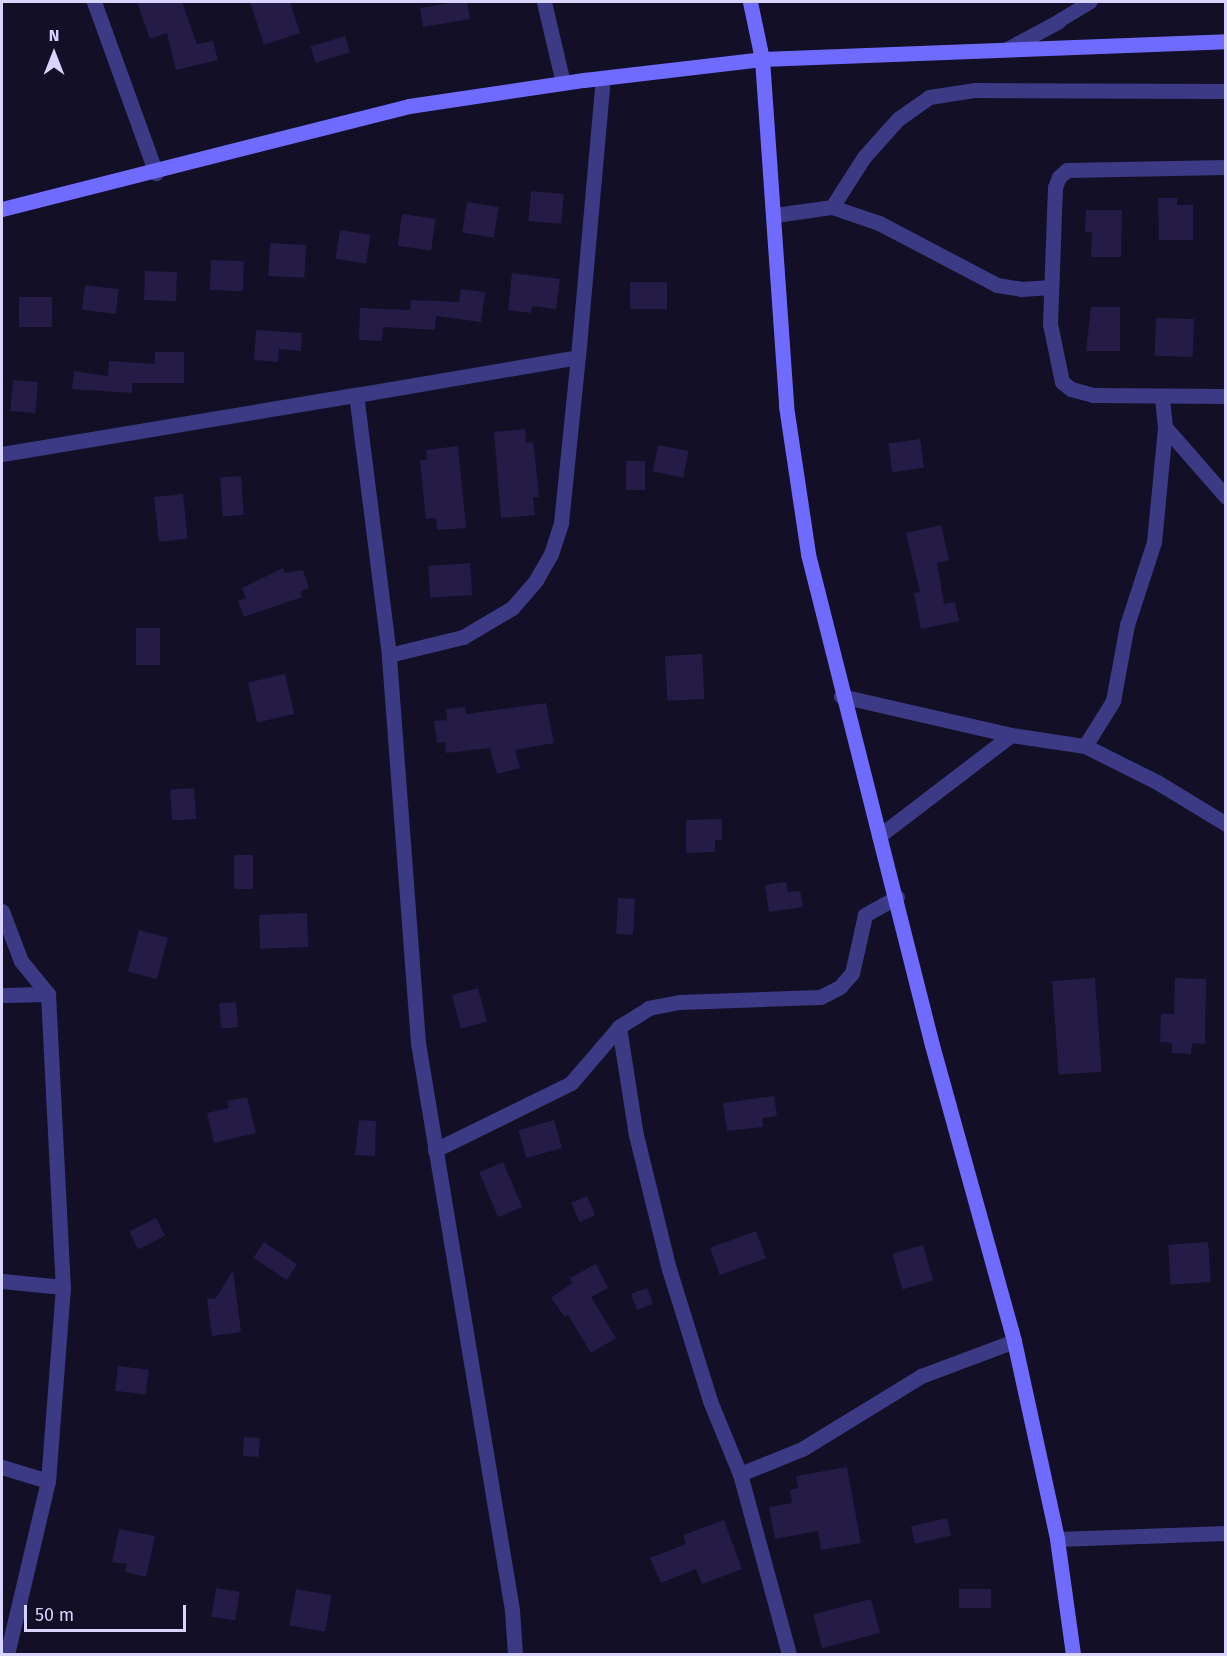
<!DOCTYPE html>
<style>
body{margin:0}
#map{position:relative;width:1227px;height:1656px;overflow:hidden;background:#130f26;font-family:"Fira Sans",sans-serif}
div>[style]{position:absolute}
.building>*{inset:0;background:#241b47;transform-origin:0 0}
.lane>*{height:14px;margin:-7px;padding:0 7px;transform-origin:7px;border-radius:7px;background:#3d3a85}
.street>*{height:15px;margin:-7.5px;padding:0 7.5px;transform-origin:7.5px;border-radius:7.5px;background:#3d3a85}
.secondary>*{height:15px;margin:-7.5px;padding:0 7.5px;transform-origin:7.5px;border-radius:7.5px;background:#6f6bff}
span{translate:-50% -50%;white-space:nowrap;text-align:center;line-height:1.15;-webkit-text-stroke:5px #130f26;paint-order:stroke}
.frame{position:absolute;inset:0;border:3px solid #d9d4ff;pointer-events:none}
.north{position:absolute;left:24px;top:24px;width:60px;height:60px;-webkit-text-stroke:4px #130f26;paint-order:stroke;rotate:0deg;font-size:16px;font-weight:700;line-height:24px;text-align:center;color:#d9d4ff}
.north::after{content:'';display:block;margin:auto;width:21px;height:27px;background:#d9d4ff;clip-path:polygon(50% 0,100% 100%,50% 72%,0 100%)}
.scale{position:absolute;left:24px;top:1605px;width:162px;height:27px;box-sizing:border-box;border:3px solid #d9d4ff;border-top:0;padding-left:8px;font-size:18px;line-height:21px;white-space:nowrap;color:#d9d4ff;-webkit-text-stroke:4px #130f26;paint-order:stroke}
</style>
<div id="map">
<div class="building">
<div style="clip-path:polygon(137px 2px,182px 2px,197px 44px,213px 41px,218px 60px,176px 70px,167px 33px,150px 39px)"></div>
<div style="clip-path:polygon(250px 2px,290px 2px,300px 33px,264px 45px)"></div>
<div style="clip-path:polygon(457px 2px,467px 2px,470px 19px,423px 27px,420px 8px)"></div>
<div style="left:345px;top:36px;width:17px;height:36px;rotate:73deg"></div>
<div style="left:531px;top:191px;width:33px;height:30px;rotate:5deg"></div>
<div style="clip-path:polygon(1158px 198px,1177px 198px,1177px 205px,1193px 205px,1193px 240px,1159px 240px)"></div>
<div style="left:467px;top:202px;width:32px;height:31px;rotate:9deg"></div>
<div style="clip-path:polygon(1086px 210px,1122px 210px,1121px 257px,1091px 257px,1092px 232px,1085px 232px)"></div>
<div style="left:402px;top:214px;width:34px;height:32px;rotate:8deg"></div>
<div style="left:340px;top:230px;width:31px;height:29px;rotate:9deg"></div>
<div style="left:270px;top:243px;width:36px;height:33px;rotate:3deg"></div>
<div style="left:211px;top:260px;width:33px;height:30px;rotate:2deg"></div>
<div style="left:145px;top:271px;width:32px;height:29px;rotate:2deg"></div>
<div style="clip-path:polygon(512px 273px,560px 279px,556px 309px,532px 306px,531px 313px,508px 310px)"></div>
<div style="left:630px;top:282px;width:37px;height:27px"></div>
<div style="left:85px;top:285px;width:34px;height:25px;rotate:7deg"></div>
<div style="clip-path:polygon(461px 289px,485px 292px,481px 322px,436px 316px,435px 330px,383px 327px,382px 341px,359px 340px,360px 308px,410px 310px,411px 300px,459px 302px)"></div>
<div style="left:19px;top:297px;width:33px;height:30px"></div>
<div style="clip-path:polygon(1091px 307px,1120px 307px,1120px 351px,1086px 351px)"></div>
<div style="left:1194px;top:319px;width:38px;height:38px;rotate:92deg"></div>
<div style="clip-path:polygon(256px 330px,302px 333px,301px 351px,279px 349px,278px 362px,254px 360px)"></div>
<div style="clip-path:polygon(155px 352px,184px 352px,184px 383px,132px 383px,132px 393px,72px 389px,74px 371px,108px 376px,109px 361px,155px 364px)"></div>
<div style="left:13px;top:380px;width:25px;height:31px;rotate:5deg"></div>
<div style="clip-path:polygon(525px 429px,526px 443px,533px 442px,535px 458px,539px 497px,533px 497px,535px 515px,501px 518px,494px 432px)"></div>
<div style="left:920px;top:439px;width:29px;height:32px;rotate:82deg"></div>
<div style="left:658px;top:445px;width:31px;height:27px;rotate:11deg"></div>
<div style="clip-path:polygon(458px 446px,466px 528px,437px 530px,436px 518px,426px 519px,420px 460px,427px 460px,426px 450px)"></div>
<div style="left:626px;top:461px;width:19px;height:29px"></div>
<div style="left:241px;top:476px;width:39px;height:21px;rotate:86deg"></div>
<div style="left:183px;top:494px;width:45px;height:29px;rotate:84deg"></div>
<div style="clip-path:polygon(941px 525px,949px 560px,937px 563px,944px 604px,955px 602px,959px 621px,921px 629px,914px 593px,920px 592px,906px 533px)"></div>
<div style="left:470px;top:563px;width:32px;height:42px;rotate:86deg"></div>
<div style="clip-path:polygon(283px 568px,285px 573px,303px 570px,309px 588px,300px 592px,302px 597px,244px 617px,238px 601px,246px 598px,242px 588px)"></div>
<div style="left:136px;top:628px;width:24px;height:37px"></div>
<div style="left:702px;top:654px;width:45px;height:37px;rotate:87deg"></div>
<div style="left:285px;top:674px;width:41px;height:38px;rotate:77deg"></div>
<div style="clip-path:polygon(546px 703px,554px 743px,515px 750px,520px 768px,497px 774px,490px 748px,446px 753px,445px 742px,437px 743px,434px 721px,447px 720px,446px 709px,465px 707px,466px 714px)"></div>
<div style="left:194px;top:788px;width:31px;height:24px;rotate:86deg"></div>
<div style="clip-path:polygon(722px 819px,722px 840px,715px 840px,715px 852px,686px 853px,686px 820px)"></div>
<div style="left:253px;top:855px;width:34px;height:19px;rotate:90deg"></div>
<div style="clip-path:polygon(786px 882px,788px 892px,800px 891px,803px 907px,769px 912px,765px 885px)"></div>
<div style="left:618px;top:898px;width:17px;height:36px;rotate:3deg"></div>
<div style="left:307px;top:913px;width:34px;height:48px;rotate:88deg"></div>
<div style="left:139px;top:930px;width:30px;height:43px;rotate:15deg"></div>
<div style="left:1095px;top:978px;width:94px;height:43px;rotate:86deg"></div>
<div style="clip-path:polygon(1175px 978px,1206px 979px,1205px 1044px,1192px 1043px,1191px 1054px,1172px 1053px,1172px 1043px,1160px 1042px,1161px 1014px,1174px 1014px)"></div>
<div style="left:478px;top:988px;width:35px;height:27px;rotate:75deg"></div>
<div style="left:236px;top:1002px;width:25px;height:17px;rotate:85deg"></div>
<div style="clip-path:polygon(774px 1096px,777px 1116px,762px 1118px,763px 1127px,727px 1131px,723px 1103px)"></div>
<div style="clip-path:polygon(247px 1097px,256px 1133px,214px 1143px,207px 1113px,229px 1108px,227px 1101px)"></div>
<div style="clip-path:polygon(359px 1120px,376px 1121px,375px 1156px,355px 1155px)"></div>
<div style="left:554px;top:1120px;width:29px;height:37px;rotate:74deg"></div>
<div style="left:503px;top:1162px;width:49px;height:26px;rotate:67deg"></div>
<div style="left:587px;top:1196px;width:21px;height:17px;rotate:67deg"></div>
<div style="left:156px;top:1218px;width:20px;height:30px;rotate:63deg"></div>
<div style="left:756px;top:1231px;width:29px;height:49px;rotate:70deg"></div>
<div style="left:264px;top:1242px;width:40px;height:19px;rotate:34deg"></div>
<div style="left:1208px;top:1242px;width:40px;height:40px;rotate:86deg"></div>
<div style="left:923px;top:1245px;width:37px;height:32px;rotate:74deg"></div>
<div style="clip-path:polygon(596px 1264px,608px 1288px,591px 1297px,616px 1338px,591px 1353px,568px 1315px,565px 1317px,551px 1298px,572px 1283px,570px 1278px)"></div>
<div style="clip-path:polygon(233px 1270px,241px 1332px,212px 1336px,207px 1299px,216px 1298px)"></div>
<div style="left:647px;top:1288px;width:17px;height:17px;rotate:69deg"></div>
<div style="left:118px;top:1366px;width:31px;height:25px;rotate:7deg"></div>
<div style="left:244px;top:1437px;width:16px;height:19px;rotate:4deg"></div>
<div style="clip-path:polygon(847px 1467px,861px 1543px,821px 1550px,818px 1531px,775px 1539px,769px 1507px,792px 1503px,790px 1490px,798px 1488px,796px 1476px)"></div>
<div style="left:947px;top:1518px;width:18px;height:37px;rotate:77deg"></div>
<div style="clip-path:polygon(724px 1520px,742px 1569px,702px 1584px,696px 1569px,661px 1583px,650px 1558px,686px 1544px,683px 1535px)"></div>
<div style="clip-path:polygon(119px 1529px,155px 1536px,146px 1577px,125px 1572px,127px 1564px,112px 1562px)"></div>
<div style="left:216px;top:1588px;width:24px;height:29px;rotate:9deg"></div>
<div style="left:296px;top:1589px;width:36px;height:37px;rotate:10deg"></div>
<div style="left:959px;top:1589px;width:32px;height:19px"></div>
<div style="left:871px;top:1599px;width:35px;height:60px;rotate:75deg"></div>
</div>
<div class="lane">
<div style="left:1059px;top:21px;width:37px;rotate:-31deg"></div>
</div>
<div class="street">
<div style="left:94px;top:2px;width:182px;rotate:70.1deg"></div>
<div style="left:544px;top:2px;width:83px;rotate:76.8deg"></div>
<div style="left:1007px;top:49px;width:59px;rotate:-28.3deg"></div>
<div style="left:1226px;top:167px;width:159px;rotate:178.9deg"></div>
<div style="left:1067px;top:170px;width:11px;rotate:139deg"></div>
<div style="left:1059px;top:177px;width:11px;rotate:112deg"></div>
<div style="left:1055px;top:187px;width:137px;rotate:92.1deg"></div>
<div style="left:1050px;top:324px;width:59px;rotate:78.3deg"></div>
<div style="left:1062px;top:382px;width:11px;rotate:38deg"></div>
<div style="left:1071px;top:389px;width:23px;rotate:15deg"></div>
<div style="left:1093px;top:395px;width:133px;rotate:0.4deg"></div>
<div style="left:832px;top:207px;width:59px;rotate:-57.4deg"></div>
<div style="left:864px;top:157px;width:51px;rotate:-48.2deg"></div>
<div style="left:898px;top:119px;width:38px;rotate:-35deg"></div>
<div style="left:929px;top:97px;width:47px;rotate:-8.7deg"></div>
<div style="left:975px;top:90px;width:251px;rotate:0.2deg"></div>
<div style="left:775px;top:215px;width:58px;rotate:-8deg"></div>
<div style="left:832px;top:207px;width:50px;rotate:18.8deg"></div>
<div style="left:879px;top:223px;width:133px;rotate:27.7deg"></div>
<div style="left:997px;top:285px;width:24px;rotate:9deg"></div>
<div style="left:1021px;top:289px;width:30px;rotate:-4deg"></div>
<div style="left:1165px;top:427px;width:93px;rotate:48.9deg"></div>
<div style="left:2px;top:454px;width:359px;rotate:-9.5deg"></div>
<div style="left:389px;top:655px;width:76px;rotate:-13.7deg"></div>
<div style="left:463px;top:637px;width:57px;rotate:-30.6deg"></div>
<div style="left:512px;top:608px;width:37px;rotate:-49deg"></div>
<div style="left:536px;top:580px;width:30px;rotate:-60deg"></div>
<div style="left:551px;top:554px;width:33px;rotate:-72deg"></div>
<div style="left:561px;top:523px;width:167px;rotate:-84.2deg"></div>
<div style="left:841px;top:696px;width:174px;rotate:12.9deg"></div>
<div style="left:1085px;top:746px;width:53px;rotate:-58.1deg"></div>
<div style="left:1113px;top:701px;width:77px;rotate:-79.6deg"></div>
<div style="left:1127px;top:625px;width:87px;rotate:-72deg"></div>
<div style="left:1154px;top:542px;width:116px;rotate:-84.5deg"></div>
<div style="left:1165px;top:427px;width:31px;rotate:-96deg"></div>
<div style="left:879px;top:836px;width:166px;rotate:-37.4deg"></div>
<div style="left:1011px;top:735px;width:75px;rotate:8.5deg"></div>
<div style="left:1085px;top:746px;width:80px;rotate:26.6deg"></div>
<div style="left:1157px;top:782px;width:81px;rotate:31.3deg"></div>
<div style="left:897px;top:897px;width:37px;rotate:151deg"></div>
<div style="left:865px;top:915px;width:59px;rotate:102.6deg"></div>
<div style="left:852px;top:973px;width:18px;rotate:131deg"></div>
<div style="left:840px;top:987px;width:22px;rotate:153deg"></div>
<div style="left:820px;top:997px;width:141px;rotate:178deg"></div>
<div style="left:679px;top:1002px;width:31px;rotate:169deg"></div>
<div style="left:649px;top:1008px;width:36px;rotate:148deg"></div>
<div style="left:619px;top:1027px;width:109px;rotate:81.1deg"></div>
<div style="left:636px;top:1135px;width:138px;rotate:76.2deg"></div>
<div style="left:669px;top:1269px;width:138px;rotate:72.7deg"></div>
<div style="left:710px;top:1401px;width:79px;rotate:67.7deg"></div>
<div style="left:740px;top:1474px;width:67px;rotate:-22deg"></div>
<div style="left:802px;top:1449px;width:140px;rotate:-31.5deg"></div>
<div style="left:921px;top:1376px;width:99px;rotate:-20.6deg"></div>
<div style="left:2px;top:911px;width:53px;rotate:69.2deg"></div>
<div style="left:21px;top:961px;width:43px;rotate:50.7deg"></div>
<div style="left:48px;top:994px;width:293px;rotate:87.1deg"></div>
<div style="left:63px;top:1287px;width:195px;rotate:94.4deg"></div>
<div style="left:2px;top:995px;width:46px;rotate:-1.2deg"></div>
<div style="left:435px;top:1150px;width:152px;rotate:-26.2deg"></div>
<div style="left:571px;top:1083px;width:74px;rotate:-49.4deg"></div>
<div style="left:2px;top:1281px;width:61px;rotate:5.6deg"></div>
<div style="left:2px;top:1467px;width:48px;rotate:16.9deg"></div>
<div style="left:48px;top:1481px;width:178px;rotate:103.3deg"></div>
<div style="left:740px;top:1474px;width:187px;rotate:74.8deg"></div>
<div style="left:1057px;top:1539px;width:169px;rotate:-2deg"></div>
<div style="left:515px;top:1654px;width:44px;rotate:-93.9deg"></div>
<div style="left:512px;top:1610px;width:575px;rotate:-99.41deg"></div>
<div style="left:418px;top:1043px;width:389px;rotate:-94.3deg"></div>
<div style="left:389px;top:655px;width:262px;rotate:-97.2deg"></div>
<div style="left:356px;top:395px;width:225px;rotate:-9.7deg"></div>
<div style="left:578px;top:357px;width:280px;rotate:-84.9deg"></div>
</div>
<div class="secondary">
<div style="left:750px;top:2px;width:58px;rotate:78.1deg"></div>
<div style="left:762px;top:59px;width:348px;rotate:86deg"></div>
<div style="left:786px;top:406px;width:150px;rotate:81.5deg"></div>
<div style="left:808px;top:554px;width:506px;rotate:75.83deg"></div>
<div style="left:932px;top:1045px;width:307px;rotate:74.5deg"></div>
<div style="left:1014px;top:1341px;width:203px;rotate:77.7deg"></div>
<div style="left:1057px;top:1539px;width:116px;rotate:82.1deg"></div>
<div style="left:2px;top:209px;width:420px;rotate:-14.2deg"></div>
<div style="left:409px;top:106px;width:177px;rotate:-8.5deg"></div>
<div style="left:584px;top:80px;width:179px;rotate:-6.7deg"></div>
<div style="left:762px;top:59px;width:464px;rotate:-2.2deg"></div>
</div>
<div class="frame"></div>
<div class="north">N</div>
<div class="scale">50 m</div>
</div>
